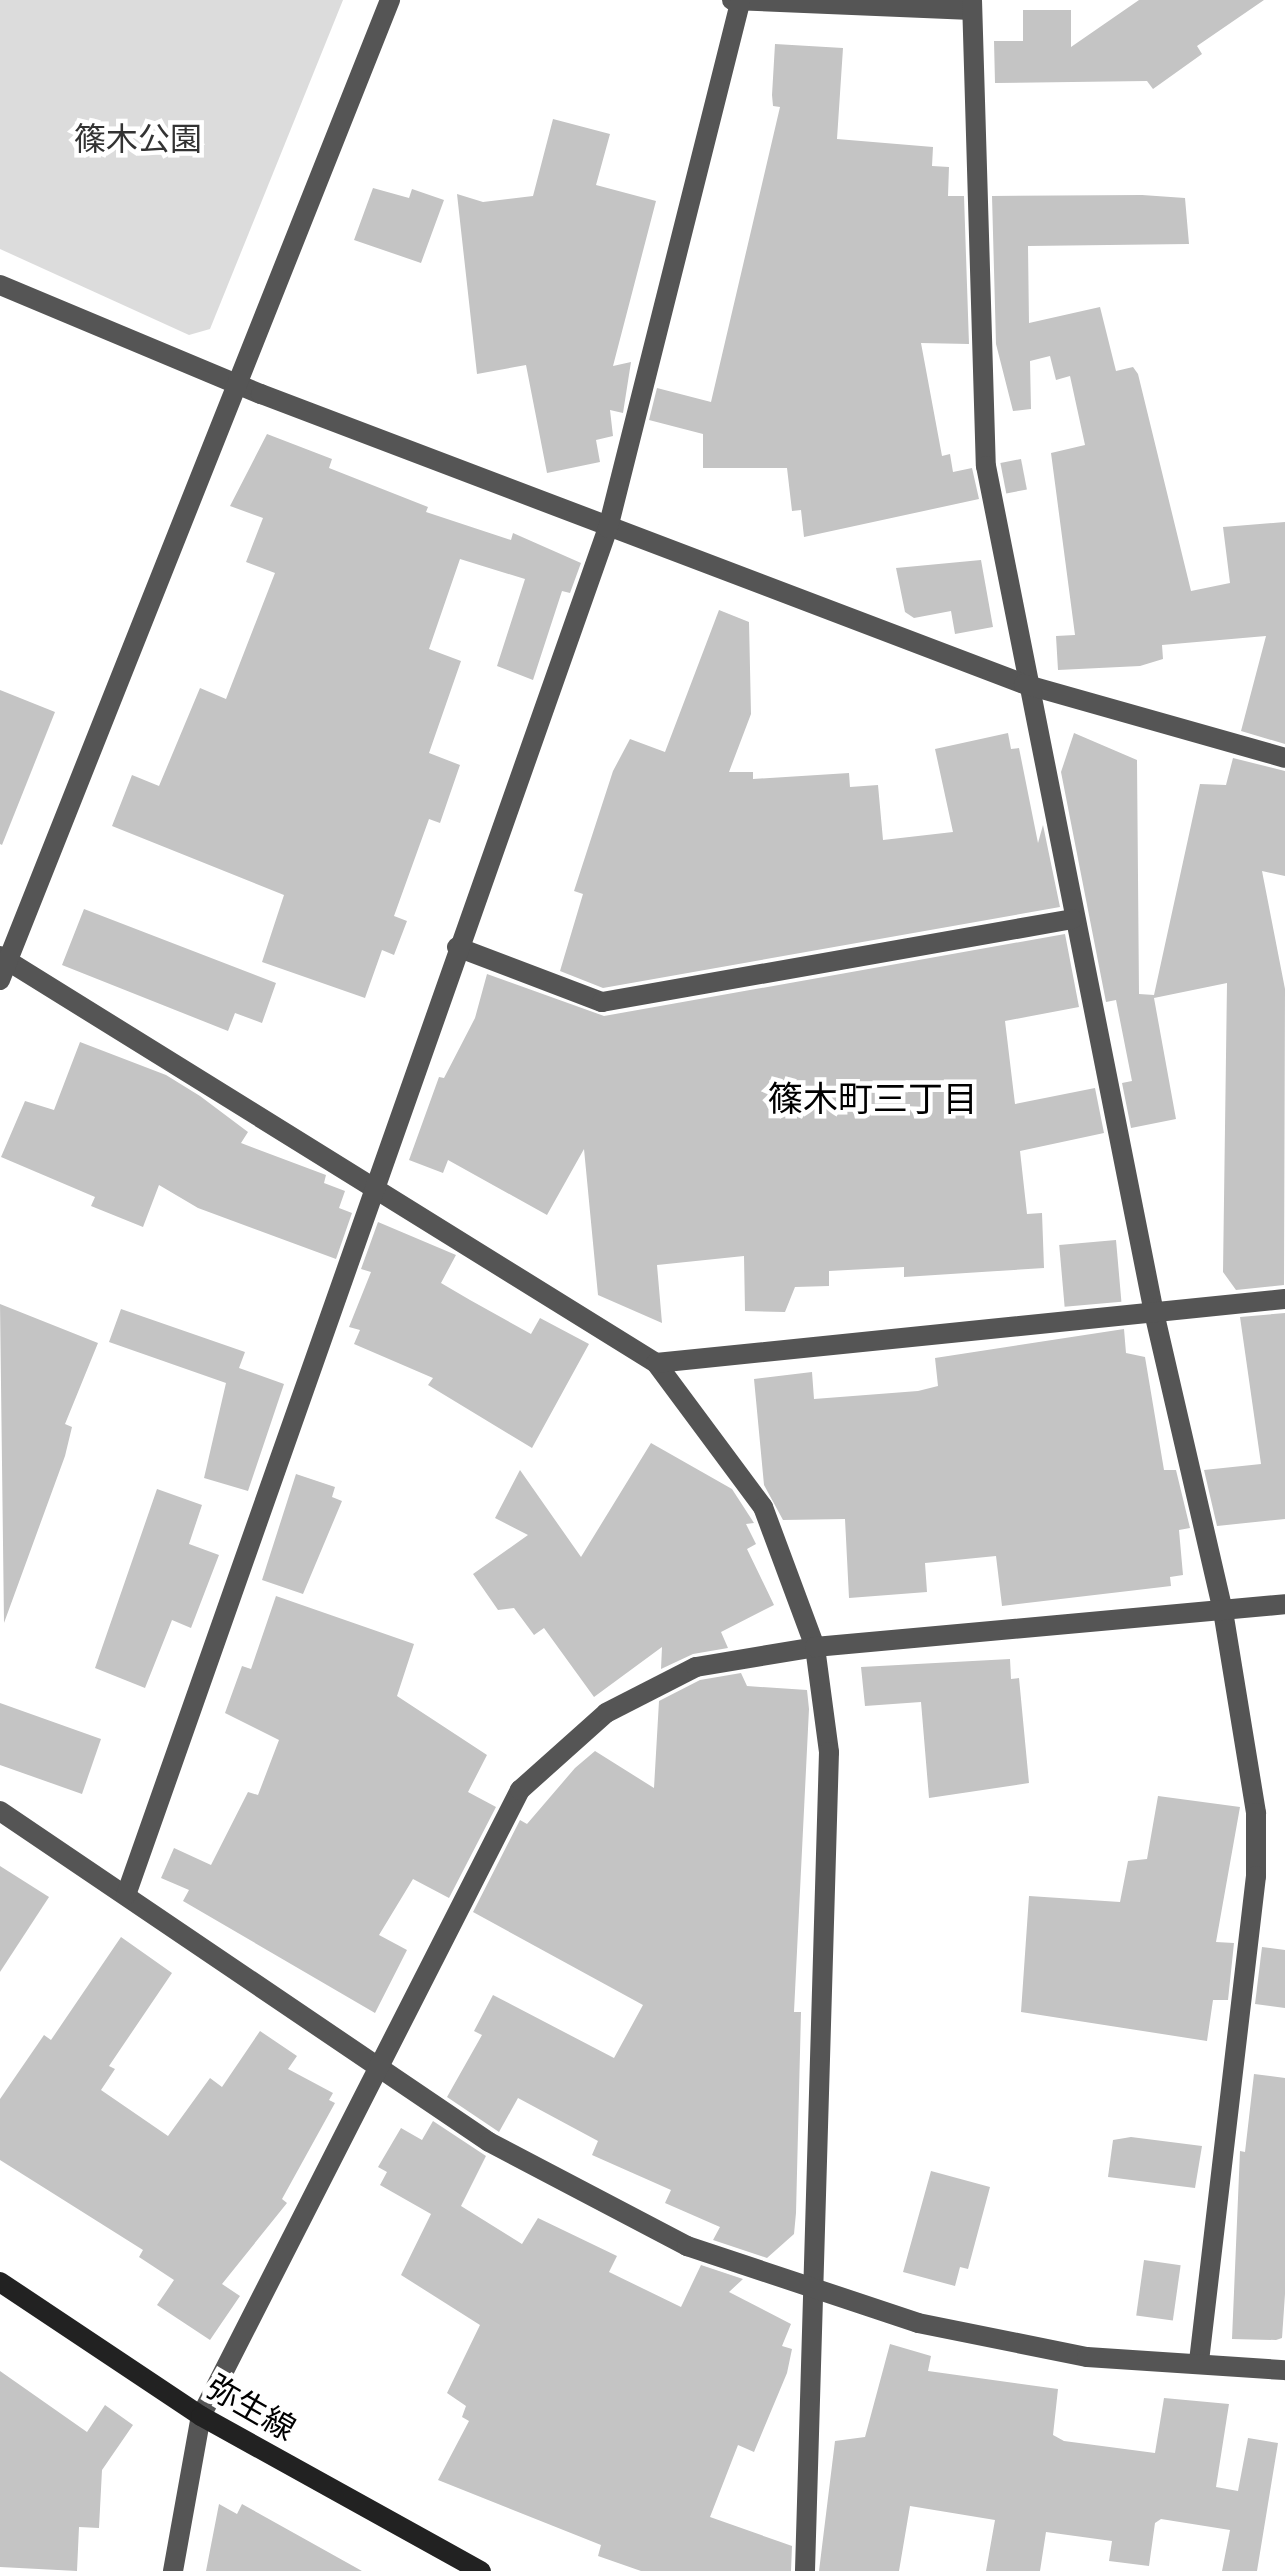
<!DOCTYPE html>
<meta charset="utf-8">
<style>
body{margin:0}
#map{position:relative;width:1285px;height:2571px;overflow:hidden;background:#fff;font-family:"Space Grotesk","Noto Sans JP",sans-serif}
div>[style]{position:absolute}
.green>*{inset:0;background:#dcdcdc}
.building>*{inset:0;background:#c4c4c4;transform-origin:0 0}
.street>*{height:20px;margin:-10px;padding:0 10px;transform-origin:10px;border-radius:10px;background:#555}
.secondary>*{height:20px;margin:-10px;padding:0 10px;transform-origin:10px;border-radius:10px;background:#222}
span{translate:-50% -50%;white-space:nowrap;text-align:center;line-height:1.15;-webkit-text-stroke:9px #fff;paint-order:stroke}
.park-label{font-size:32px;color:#333}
.street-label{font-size:32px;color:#000}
.neighbourhood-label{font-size:35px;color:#000}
</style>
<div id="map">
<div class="green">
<div style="clip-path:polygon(0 0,343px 0,210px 329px,189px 335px,0 249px)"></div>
</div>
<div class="building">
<div style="clip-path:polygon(1139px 0,1264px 0,1197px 46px,1202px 54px,1153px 89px,1147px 81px,995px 83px,994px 41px,1023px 41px,1023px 10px,1071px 10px,1071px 47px)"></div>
<div style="clip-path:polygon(775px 44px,843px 48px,837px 139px,933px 147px,932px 166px,949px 167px,948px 196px,964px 196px,969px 344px,921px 343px,942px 456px,950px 454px,953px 472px,972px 468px,979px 499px,804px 537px,801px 510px,792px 511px,787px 468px,703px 468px,703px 434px,649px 420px,657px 388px,711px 402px,780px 107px,773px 106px,772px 95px)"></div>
<div style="clip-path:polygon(553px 119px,610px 134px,596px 185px,656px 201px,613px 366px,631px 362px,623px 413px,610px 410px,613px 436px,596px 440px,600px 462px,547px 473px,526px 365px,477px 374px,457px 194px,483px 202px,533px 196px)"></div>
<div style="clip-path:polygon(373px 188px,409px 198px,412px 189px,444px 200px,421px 263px,354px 240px)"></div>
<div style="clip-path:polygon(1142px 195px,1185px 198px,1189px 244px,1028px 246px,1029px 323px,1100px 307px,1116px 371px,1133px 367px,1138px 374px,1191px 591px,1230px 583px,1223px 527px,1285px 522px,1285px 744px,1241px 731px,1266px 636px,1162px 645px,1163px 659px,1140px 666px,1058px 670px,1056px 636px,1075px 635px,1051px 453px,1085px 445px,1070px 376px,1056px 380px,1050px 356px,1030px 361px,1031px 409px,1013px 411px,996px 344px,992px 196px)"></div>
<div style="clip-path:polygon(267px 434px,332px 459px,329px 468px,428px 507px,426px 512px,511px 540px,513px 533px,581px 563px,570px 593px,562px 591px,533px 680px,497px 666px,525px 579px,460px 559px,429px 649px,461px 661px,429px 753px,460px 765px,440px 823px,429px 819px,394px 916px,407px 921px,394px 955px,382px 950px,365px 998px,262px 962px,284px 895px,112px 826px,132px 775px,159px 786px,200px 688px,226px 699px,275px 573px,246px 562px,263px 518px,230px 506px)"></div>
<div style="left:1021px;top:459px;width:31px;height:21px;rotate:79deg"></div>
<div style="clip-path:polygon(981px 560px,993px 627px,955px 634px,951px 611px,914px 618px,905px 612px,896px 568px)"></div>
<div style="clip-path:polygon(719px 610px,749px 622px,751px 714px,729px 772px,753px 772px,753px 779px,849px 773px,850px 787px,878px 785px,883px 840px,953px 832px,935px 749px,1008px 733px,1011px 749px,1019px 748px,1038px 843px,1043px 825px,1060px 907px,603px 988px,560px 971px,583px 894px,574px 891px,613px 771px,630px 739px,665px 752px)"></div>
<div style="clip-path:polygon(0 690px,55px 712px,2px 845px,0 844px)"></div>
<div style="clip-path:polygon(1074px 733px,1137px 760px,1139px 994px,1154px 995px,1200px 784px,1226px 785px,1233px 758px,1285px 771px,1285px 876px,1262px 871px,1285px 989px,1284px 1285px,1236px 1290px,1223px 1272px,1227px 983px,1154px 998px,1176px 1119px,1131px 1128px,1122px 1083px,1132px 1081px,1116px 1000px,1106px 1002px,1061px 772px)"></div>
<div style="clip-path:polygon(84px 909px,276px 983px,262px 1023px,235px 1013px,228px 1031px,62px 965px)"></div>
<div style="clip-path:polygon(1065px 934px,1079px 1007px,1005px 1021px,1015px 1104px,1095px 1088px,1104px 1133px,1020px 1151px,1027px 1214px,1042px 1213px,1044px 1268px,904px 1277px,904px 1267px,829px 1271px,829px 1286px,795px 1287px,785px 1312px,745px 1311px,744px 1256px,657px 1265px,662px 1323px,598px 1295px,584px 1149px,547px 1215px,448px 1160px,443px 1173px,409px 1160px,439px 1077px,444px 1078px,475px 1018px,487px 974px,604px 1016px)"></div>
<div style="clip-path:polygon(80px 1042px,166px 1075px,200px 1096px,248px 1132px,241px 1143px,326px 1175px,324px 1183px,345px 1191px,339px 1208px,352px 1213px,336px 1259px,198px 1208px,159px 1185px,143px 1227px,91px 1206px,95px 1197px,1px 1157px,25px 1101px,54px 1110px)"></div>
<div style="clip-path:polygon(378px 1222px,456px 1255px,441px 1283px,470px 1300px,531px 1334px,540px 1318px,589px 1344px,532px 1448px,428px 1385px,433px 1378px,354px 1344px,360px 1330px,349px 1327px,371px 1272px,361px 1269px)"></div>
<div style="left:1116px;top:1240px;width:62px;height:57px;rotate:85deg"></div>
<div style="clip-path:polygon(0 1304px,98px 1343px,65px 1424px,72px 1427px,65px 1456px,4px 1623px)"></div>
<div style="clip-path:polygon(121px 1309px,245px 1352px,239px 1368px,284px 1384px,248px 1491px,204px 1478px,226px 1383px,109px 1342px)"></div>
<div style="clip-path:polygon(1285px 1313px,1285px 1519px,1217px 1526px,1204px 1470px,1261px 1464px,1240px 1317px)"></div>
<div style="clip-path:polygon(1124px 1329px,1126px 1353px,1145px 1357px,1164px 1470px,1176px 1470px,1190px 1528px,1179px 1530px,1183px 1575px,1170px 1577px,1171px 1586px,1002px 1606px,996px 1556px,925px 1563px,927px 1592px,849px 1598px,845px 1519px,783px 1520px,764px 1485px,754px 1379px,812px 1372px,814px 1399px,918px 1391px,938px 1386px,935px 1358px)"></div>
<div style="clip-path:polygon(651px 1443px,732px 1489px,754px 1523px,746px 1524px,756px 1544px,747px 1549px,774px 1605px,721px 1632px,728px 1648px,693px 1654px,661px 1669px,662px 1647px,594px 1697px,544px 1628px,534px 1635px,514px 1608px,498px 1610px,473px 1574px,528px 1535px,495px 1518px,520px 1470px,581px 1557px)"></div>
<div style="clip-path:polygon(296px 1474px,335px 1487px,332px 1497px,342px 1501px,303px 1594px,262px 1580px)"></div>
<div style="clip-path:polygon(157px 1489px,202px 1505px,189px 1544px,219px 1555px,191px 1628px,172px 1620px,145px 1688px,95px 1668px)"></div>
<div style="clip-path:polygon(276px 1596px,414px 1644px,397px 1696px,487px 1755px,468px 1792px,496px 1807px,449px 1898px,413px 1879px,379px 1935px,407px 1950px,375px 2013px,183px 1901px,189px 1890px,161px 1878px,174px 1848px,211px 1865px,248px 1792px,258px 1795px,279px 1740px,225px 1713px,242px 1666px,251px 1669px)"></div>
<div style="clip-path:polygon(1010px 1659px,1011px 1679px,1019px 1678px,1029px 1783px,929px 1798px,921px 1702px,865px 1706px,861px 1667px)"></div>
<div style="clip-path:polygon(741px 1673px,747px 1686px,807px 1690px,809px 1709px,794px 2012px,801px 2012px,796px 2213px,794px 2234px,767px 2258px,713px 2240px,720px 2227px,665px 2203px,671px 2190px,592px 2155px,598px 2141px,518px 2098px,499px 2132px,447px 2097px,482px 2035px,474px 2031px,493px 1995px,614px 2058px,643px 2005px,473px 1912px,520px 1820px,527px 1824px,575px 1768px,595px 1751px,654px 1788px,659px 1701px,700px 1680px)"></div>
<div style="clip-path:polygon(0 1703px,101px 1739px,82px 1794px,0 1765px)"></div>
<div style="clip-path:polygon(1158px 1796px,1240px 1807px,1216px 1942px,1234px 1943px,1228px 2000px,1213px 2000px,1207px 2041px,1021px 2012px,1029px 1896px,1120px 1902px,1128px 1861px,1147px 1859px)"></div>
<div style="clip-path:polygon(0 1866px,49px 1897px,0 1972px)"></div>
<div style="clip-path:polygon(121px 1937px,172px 1973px,109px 2066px,115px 2069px,101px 2090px,168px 2136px,210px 2078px,222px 2087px,260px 2031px,297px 2056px,288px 2069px,333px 2093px,329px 2100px,335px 2103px,282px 2199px,287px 2203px,222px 2284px,240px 2296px,210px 2340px,157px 2305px,174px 2280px,139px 2257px,143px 2250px,0 2160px,0 2099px,44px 2035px,51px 2040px)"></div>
<div style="clip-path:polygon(1262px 1947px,1285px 1950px,1285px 2008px,1255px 2004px)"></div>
<div style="clip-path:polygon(1254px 2074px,1285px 2078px,1285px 2294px,1282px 2338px,1276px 2340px,1232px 2339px,1240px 2151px,1245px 2152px)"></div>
<div style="clip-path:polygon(433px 2121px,486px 2156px,461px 2206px,522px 2244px,538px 2218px,617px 2256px,609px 2272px,681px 2307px,701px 2265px,743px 2279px,729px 2292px,791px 2324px,782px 2346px,792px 2349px,787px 2373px,754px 2452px,738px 2445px,710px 2517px,792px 2546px,791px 2571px,641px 2571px,598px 2556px,601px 2545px,438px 2480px,469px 2421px,462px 2417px,466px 2406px,447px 2393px,480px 2325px,401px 2275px,431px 2214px,380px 2185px,387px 2172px,378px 2167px,401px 2128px,422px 2140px)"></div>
<div style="clip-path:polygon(1131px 2137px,1202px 2146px,1195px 2188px,1108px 2177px,1113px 2140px)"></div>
<div style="clip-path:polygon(931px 2171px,990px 2187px,968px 2269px,960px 2267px,955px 2286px,903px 2272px)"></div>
<div style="left:1144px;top:2260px;width:37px;height:56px;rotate:8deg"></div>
<div style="clip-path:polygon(890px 2344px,931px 2356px,928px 2371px,1058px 2389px,1053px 2435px,1064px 2441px,1155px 2453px,1164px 2398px,1229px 2404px,1216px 2487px,1238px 2491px,1248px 2438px,1278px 2443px,1257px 2571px,1222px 2571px,1230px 2530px,1161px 2519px,1155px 2523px,1149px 2566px,1109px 2561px,1112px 2541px,1046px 2532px,1040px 2571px,986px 2571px,995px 2520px,910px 2506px,899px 2571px,819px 2571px,835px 2441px,865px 2437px)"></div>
<div style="clip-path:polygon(0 2371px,87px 2432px,105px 2405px,133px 2425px,102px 2470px,99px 2528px,79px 2527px,77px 2571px,0 2567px)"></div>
<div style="clip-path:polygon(219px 2504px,237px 2514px,242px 2504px,362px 2571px,206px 2571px)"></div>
</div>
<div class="street">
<div style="left:732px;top:0;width:240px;rotate:2.4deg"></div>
<div style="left:972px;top:0;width:466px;rotate:88.3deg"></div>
<div style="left:986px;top:466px;width:858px;rotate:78.78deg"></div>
<div style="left:1153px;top:1308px;width:311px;rotate:77deg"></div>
<div style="left:1223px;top:1611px;width:205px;rotate:80.7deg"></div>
<div style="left:1256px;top:1813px;width:63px;rotate:90deg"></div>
<div style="left:1256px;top:1876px;width:489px;rotate:96.7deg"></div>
<div style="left:0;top:285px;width:283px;rotate:22.7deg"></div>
<div style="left:261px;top:394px;width:816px;rotate:20.81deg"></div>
<div style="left:1024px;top:684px;width:271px;rotate:15.8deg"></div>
<div style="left:457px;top:947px;width:155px;rotate:20.8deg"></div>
<div style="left:602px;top:1002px;width:478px;rotate:-10deg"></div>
<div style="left:0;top:956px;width:772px;rotate:31.82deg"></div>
<div style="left:656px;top:1363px;width:179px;rotate:53.4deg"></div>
<div style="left:763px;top:1507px;width:149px;rotate:69.6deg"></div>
<div style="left:815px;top:1647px;width:106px;rotate:82.4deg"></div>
<div style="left:829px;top:1752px;width:819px;rotate:91.68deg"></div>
<div style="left:0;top:980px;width:1055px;rotate:-68.3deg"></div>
<div style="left:656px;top:1363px;width:632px;rotate:-5.81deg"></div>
<div style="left:0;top:1811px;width:590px;rotate:34.09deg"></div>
<div style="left:489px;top:2142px;width:224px;rotate:27.7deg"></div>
<div style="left:687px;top:2246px;width:243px;rotate:18.4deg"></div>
<div style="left:918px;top:2323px;width:172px;rotate:11.4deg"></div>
<div style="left:1087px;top:2357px;width:198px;rotate:3.8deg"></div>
<div style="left:126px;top:1895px;width:1449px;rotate:-70.58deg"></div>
<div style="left:608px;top:528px;width:541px;rotate:-75.89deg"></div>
<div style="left:173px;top:2571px;width:158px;rotate:-79.8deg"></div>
<div style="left:201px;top:2416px;width:703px;rotate:-63deg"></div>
<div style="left:520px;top:1790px;width:115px;rotate:-41.8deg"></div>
<div style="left:606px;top:1713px;width:101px;rotate:-27.1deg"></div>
<div style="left:696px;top:1667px;width:121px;rotate:-9.5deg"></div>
<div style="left:815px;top:1647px;width:472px;rotate:-5.2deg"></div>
</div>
<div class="secondary">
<div style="left:0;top:2282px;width:242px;rotate:33.7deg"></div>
<div style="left:201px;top:2416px;width:320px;rotate:29deg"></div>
</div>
<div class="park-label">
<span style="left:138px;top:139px">篠木公園</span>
</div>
<div class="street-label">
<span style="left:251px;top:2408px;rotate:30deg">弥生線</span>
</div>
<div class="neighbourhood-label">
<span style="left:873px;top:1099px">篠木町三丁目</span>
</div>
</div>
